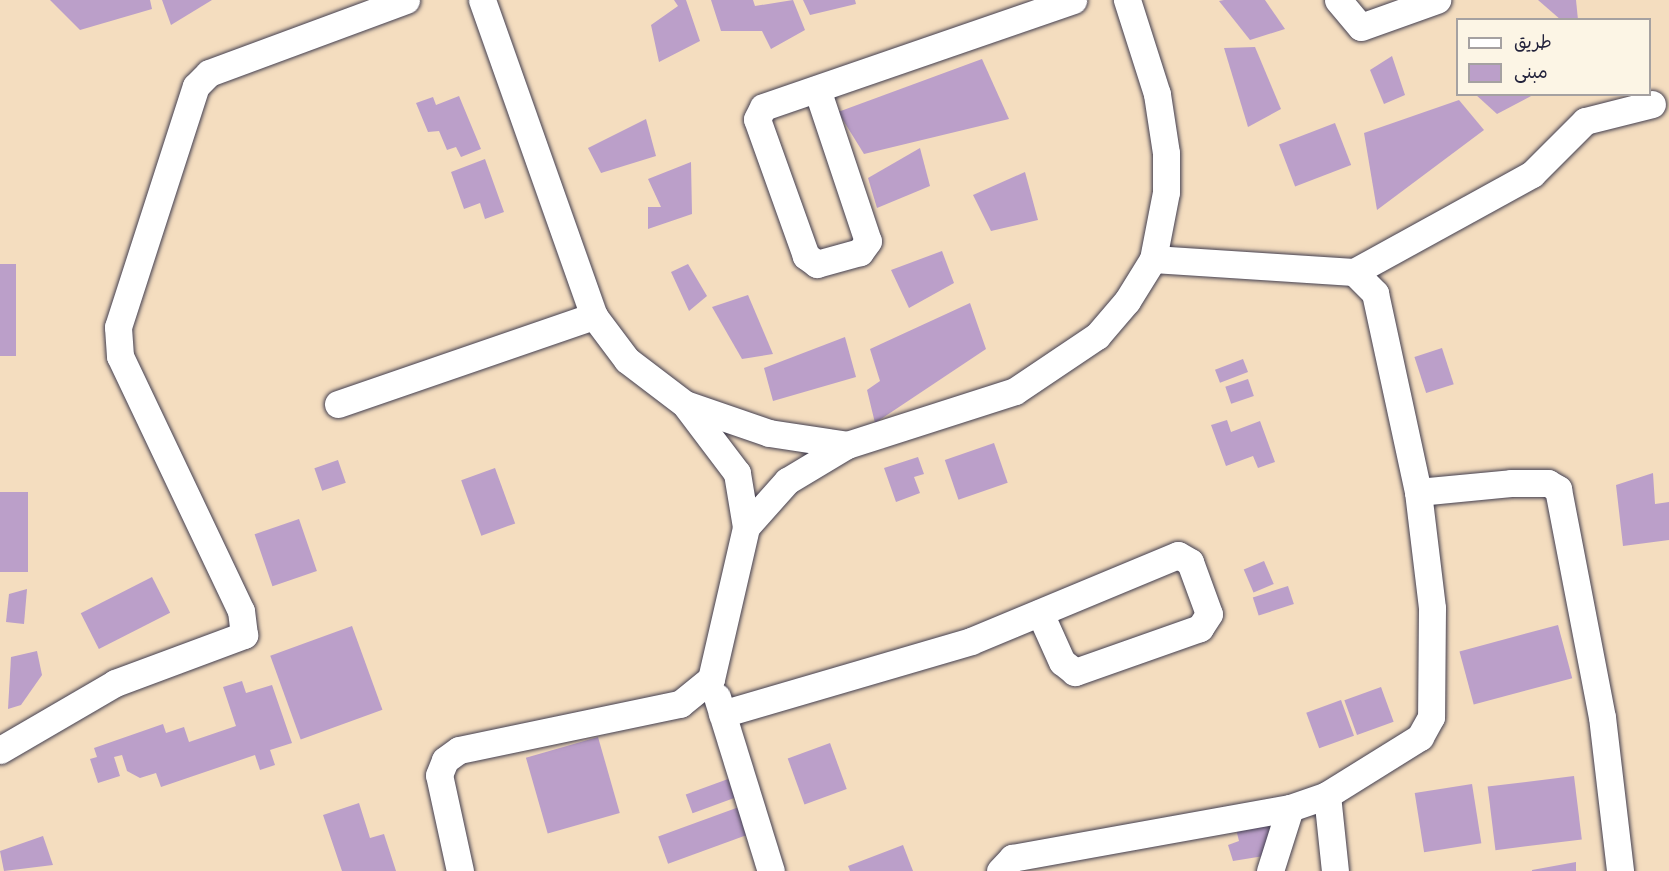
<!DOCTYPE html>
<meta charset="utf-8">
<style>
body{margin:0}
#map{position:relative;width:1669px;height:871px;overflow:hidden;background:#f4ddbf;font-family:Caveat,"Playpen Sans Arabic",sans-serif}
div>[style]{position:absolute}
.building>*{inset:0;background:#bb9fc9;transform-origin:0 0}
.roads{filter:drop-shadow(0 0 2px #423e4f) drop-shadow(0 0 2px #423e4f)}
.minor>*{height:27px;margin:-13.5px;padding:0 13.5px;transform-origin:13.5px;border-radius:13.5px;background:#fff}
span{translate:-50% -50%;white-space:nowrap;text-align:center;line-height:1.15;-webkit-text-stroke:6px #fcf5e5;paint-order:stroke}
.legend{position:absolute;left:1456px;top:18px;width:195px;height:78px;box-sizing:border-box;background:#fcf5e5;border:2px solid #a5a1a1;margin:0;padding:8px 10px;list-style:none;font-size:18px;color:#22223b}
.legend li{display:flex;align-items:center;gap:12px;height:30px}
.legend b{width:30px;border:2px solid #a5a1a1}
</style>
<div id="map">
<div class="building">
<div style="clip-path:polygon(50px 0,150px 0,152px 9px,80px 30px)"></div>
<div style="clip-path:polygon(162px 0,212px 0,171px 25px)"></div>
<div style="clip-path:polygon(674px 0,686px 0,700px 41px,659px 62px,651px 25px,678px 6px)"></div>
<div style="clip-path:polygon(711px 0,753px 0,755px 6px,793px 0,805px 30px,771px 49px,762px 31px,721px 31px)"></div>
<div style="clip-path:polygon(803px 0,855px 0,856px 4px,810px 15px)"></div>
<div style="clip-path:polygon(1224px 0,1265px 0,1285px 29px,1250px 40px,1219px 1px)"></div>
<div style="clip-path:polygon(1538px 0,1576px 0,1578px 20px,1561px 20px)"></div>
<div style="clip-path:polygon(1255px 47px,1281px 109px,1248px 127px,1224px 48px)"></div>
<div style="clip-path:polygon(1392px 56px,1405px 95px,1384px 104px,1370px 70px)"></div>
<div style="clip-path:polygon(982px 59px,1009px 119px,864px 154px,838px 112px)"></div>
<div style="clip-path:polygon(1475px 94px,1535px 94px,1497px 114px)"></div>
<div style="clip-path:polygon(459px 96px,481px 149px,461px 157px,456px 147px,447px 150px,439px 131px,428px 132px,416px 103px,433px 97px,436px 105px)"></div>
<div style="clip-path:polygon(1459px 100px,1484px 130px,1377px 210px,1364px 133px)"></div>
<div style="clip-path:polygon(646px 119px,656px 156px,601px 173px,588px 148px)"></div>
<div style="left:1335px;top:123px;width:45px;height:60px;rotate:69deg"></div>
<div style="clip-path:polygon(920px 148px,930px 186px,877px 208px,868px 178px)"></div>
<div style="clip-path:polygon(485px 159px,504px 212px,485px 219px,480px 203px,464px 209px,451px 172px)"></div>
<div style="clip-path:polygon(691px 162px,692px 214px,648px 229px,648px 207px,661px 207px,648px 179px)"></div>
<div style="clip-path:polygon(1025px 172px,1038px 220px,991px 231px,973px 195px)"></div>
<div style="clip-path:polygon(942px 251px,954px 283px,909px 308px,891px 270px)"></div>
<div style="left:0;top:264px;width:16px;height:92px"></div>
<div style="clip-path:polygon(688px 264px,707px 296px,689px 311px,671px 272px)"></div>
<div style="clip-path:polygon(748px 295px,773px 354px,742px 359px,712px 307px)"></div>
<div style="clip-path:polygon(970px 303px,986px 349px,875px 423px,867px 390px,880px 381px,870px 349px)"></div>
<div style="clip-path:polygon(845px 337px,856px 377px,773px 401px,764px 368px)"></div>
<div style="left:1442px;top:348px;width:38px;height:29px;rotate:72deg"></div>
<div style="left:1243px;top:359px;width:14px;height:30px;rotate:69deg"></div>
<div style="left:1248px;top:379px;width:18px;height:24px;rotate:71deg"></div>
<div style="clip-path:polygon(1227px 420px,1231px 432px,1260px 421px,1275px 462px,1258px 468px,1253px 456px,1226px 466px,1211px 425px)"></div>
<div style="left:994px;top:443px;width:42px;height:52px;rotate:71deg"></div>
<div style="clip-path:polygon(918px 457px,924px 474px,914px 477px,920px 493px,896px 502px,884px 468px)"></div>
<div style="left:338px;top:460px;width:24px;height:25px;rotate:71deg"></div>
<div style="left:495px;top:468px;width:59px;height:36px;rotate:70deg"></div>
<div style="clip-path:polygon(1653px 473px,1655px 504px,1669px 502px,1669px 540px,1623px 546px,1616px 485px)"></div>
<div style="left:28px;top:492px;width:80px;height:28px;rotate:90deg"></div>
<div style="left:299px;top:519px;width:55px;height:47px;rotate:71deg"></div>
<div style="left:1264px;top:561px;width:25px;height:22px;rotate:67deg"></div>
<div style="left:152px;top:577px;width:40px;height:80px;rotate:63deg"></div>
<div style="left:1288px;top:586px;width:19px;height:37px;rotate:72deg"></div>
<div style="clip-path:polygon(27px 589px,24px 624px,6px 622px,9px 594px)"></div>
<div style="left:1558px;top:625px;width:55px;height:102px;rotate:75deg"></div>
<div style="left:352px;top:626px;width:89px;height:87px;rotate:70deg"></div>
<div style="clip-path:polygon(37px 651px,42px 675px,21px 705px,8px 709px,11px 657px)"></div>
<div style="clip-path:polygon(242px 681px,246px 693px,272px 685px,292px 743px,270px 750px,275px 765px,260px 770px,255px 755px,161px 787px,156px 773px,140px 778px,127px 771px,122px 755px,114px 757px,120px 776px,98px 783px,90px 759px,97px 757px,94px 748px,163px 724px,166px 733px,184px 727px,189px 742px,236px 726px,223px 687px)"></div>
<div style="left:1381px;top:687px;width:37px;height:39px;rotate:70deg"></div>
<div style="left:1341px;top:700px;width:38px;height:37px;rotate:70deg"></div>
<div style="left:598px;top:737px;width:79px;height:75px;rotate:74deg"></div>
<div style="left:830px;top:743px;width:49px;height:45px;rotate:70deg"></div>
<div style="left:1574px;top:776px;width:64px;height:87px;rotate:83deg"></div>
<div style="left:728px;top:779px;width:20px;height:45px;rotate:70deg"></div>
<div style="left:1472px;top:784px;width:60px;height:58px;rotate:81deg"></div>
<div style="clip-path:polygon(359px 803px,370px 838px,384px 834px,396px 871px,342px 871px,323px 815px)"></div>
<div style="left:739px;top:807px;width:29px;height:86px;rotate:70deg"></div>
<div style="clip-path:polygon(1271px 814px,1270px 855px,1233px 861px,1228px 845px,1239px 841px,1234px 821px)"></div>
<div style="clip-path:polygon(43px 836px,53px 865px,4px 871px,0 851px)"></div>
<div style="clip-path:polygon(903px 845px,913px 871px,850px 871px,848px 866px)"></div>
<div style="clip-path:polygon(1576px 862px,1576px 871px,1532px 871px,1532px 870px)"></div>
</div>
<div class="roads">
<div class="minor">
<div style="left:482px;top:0;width:335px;rotate:70.5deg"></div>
<div style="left:594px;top:316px;width:55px;rotate:53.1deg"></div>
<div style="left:627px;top:360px;width:73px;rotate:37.2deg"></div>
<div style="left:685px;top:404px;width:89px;rotate:19deg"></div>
<div style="left:769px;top:433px;width:79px;rotate:8.7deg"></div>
<div style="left:847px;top:445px;width:176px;rotate:-17.8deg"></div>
<div style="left:1015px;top:391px;width:99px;rotate:-33.9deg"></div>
<div style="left:1097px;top:336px;width:46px;rotate:-49.4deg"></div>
<div style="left:1127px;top:301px;width:49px;rotate:-58.2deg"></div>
<div style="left:1153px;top:259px;width:68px;rotate:-79deg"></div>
<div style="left:1166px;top:192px;width:39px;rotate:-90deg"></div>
<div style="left:1166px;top:153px;width:60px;rotate:-98.7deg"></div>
<div style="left:1157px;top:94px;width:99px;rotate:-107.7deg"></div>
<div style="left:1338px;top:0;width:35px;rotate:50deg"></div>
<div style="left:1361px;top:27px;width:81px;rotate:-19.6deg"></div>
<div style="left:817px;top:89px;width:160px;rotate:71.5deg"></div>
<div style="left:868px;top:241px;width:14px;rotate:126deg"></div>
<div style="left:860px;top:252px;width:45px;rotate:164.4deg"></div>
<div style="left:817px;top:264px;width:14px;rotate:-144deg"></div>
<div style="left:806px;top:256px;width:145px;rotate:-109.7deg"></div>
<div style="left:757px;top:119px;width:13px;rotate:-63deg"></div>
<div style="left:763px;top:107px;width:328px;rotate:-19deg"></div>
<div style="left:1153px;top:259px;width:201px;rotate:3.7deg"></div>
<div style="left:1354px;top:272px;width:30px;rotate:45deg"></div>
<div style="left:1375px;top:293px;width:204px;rotate:77.8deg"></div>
<div style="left:1418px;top:492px;width:117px;rotate:83.1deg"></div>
<div style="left:1432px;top:608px;width:109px;rotate:90.5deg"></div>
<div style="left:1431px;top:717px;width:23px;rotate:119deg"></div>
<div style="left:1420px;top:737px;width:110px;rotate:148.1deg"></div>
<div style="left:1354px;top:272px;width:203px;rotate:-28.8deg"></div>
<div style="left:1532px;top:174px;width:75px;rotate:-45deg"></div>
<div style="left:1585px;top:121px;width:69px;rotate:-14.2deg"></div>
<div style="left:338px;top:404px;width:271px;rotate:-19deg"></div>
<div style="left:1418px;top:492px;width:93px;rotate:-5.5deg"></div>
<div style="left:1511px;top:483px;width:37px"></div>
<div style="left:1548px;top:483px;width:12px;rotate:31deg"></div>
<div style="left:1558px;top:489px;width:232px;rotate:79.1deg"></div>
<div style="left:1602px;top:717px;width:155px;rotate:83.3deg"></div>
<div style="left:746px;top:527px;width:62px;rotate:-48.3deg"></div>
<div style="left:787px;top:481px;width:70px;rotate:-31deg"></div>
<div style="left:717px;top:697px;width:182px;rotate:72.8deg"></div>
<div style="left:722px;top:714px;width:259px;rotate:-16.3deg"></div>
<div style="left:971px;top:641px;width:224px;rotate:-22.6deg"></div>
<div style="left:1178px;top:555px;width:14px;rotate:30deg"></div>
<div style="left:1190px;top:562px;width:55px;rotate:69.9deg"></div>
<div style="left:1209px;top:614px;width:17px;rotate:123deg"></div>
<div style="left:1200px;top:628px;width:133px;rotate:160.6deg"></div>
<div style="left:1075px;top:672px;width:16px;rotate:-142deg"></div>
<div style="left:1062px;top:662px;width:54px;rotate:-114.2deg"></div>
<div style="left:0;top:750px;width:133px;rotate:-30.2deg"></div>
<div style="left:115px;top:683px;width:138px;rotate:-20.4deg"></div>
<div style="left:244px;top:635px;width:24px;rotate:-97deg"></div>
<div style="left:241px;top:611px;width:282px;rotate:-115.4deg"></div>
<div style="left:120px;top:356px;width:29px;rotate:-94deg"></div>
<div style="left:118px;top:327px;width:253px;rotate:-72.1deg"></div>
<div style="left:196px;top:86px;width:18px;rotate:-45deg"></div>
<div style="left:209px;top:73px;width:210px;rotate:-20.3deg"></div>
<div style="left:460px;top:871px;width:98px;rotate:-102.3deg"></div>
<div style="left:439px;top:775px;width:16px;rotate:-68deg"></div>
<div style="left:445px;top:760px;width:17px;rotate:-36deg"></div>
<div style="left:459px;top:750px;width:226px;rotate:-11.8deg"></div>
<div style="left:680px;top:704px;width:40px;rotate:-39deg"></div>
<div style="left:711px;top:679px;width:156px;rotate:-77deg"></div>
<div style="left:746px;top:527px;width:55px;rotate:-99.5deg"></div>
<div style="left:737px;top:473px;width:83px;rotate:-127.1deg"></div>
<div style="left:1000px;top:871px;width:18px;rotate:-47deg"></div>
<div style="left:1012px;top:858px;width:282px;rotate:-10.2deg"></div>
<div style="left:1270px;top:871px;width:66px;rotate:-72.4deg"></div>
<div style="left:1290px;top:808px;width:39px;rotate:-19deg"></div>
<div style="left:1327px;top:795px;width:76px;rotate:84deg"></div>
</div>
</div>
<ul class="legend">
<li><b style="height:8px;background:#fff"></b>طريق</li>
<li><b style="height:16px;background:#bb9fc9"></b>مبنى</li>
</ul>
</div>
